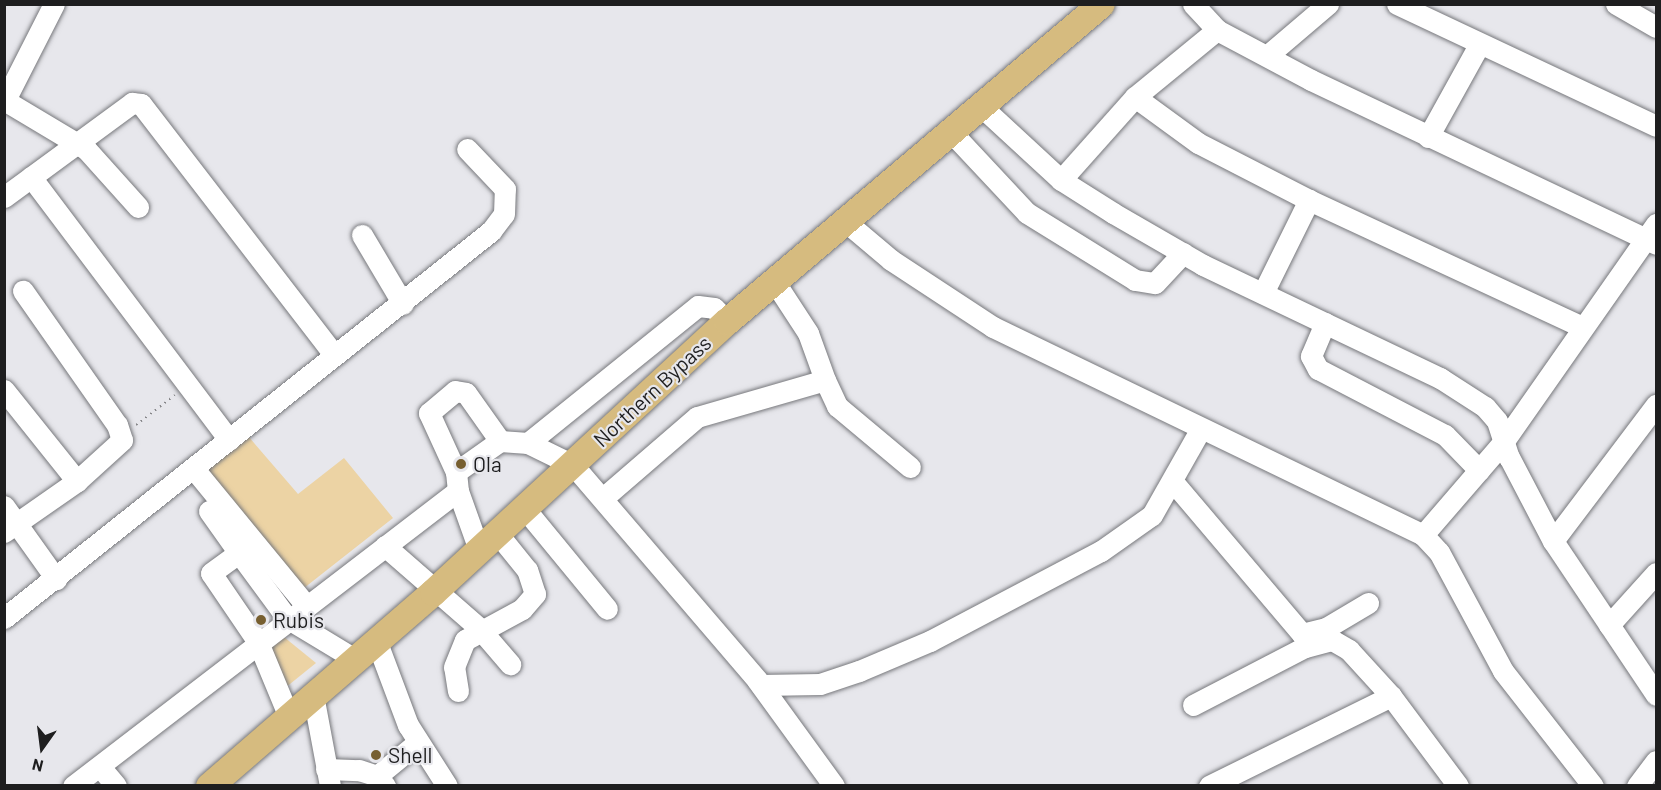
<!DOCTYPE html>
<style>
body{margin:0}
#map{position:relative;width:1661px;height:790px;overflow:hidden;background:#e7e7ec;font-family:Barlow,sans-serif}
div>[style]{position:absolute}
.green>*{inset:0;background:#ecd3a4}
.path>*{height:2px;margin-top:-1px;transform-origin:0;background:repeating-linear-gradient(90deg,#87878a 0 1.5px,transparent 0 6px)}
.roads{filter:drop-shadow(0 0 2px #77787c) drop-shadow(0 0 2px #77787c)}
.minor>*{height:21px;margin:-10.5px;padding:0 10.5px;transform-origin:10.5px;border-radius:10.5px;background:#fff}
.major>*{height:27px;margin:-13.5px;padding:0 13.5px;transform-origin:13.5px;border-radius:13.5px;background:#d6bb7f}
.dots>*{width:16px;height:16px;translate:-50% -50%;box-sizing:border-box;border:3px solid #e7e7ec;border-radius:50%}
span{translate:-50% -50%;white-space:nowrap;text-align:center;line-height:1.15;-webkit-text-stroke:4.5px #e7e7ec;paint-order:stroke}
.street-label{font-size:21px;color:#1e1e1f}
.poi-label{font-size:21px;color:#1e1e1f}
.left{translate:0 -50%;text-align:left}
.frame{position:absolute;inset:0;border:6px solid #1e1e1f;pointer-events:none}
.north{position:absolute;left:12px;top:718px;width:60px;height:60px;-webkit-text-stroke:4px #e7e7ec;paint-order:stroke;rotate:194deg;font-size:16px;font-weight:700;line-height:24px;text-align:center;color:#1e1e1f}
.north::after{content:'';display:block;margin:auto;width:21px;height:27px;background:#1e1e1f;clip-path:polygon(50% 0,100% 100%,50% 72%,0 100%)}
</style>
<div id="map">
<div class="green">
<div style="clip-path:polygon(248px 436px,298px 494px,344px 458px,393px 518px,299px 592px,202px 472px)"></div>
<div style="clip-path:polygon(284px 637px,316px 663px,285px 688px,266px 652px)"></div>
</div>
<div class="path">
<div style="left:136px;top:425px;width:49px;rotate:-37.6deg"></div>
</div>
<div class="roads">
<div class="minor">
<div style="left:1193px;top:4px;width:35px;rotate:47deg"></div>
<div style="left:1217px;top:30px;width:106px;rotate:28deg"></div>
<div style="left:1311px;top:80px;width:382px;rotate:25.4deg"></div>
<div style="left:1397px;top:4px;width:286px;rotate:25.2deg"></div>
<div style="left:1616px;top:4px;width:46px;rotate:29.9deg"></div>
<div style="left:1268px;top:55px;width:79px;rotate:-40.4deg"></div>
<div style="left:1135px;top:97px;width:78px;rotate:36.1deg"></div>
<div style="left:1198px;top:143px;width:125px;rotate:27.2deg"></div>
<div style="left:1309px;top:200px;width:302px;rotate:24.9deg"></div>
<div style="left:4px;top:100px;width:96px;rotate:30.9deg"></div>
<div style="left:86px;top:149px;width:78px;rotate:48.1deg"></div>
<div style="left:5px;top:100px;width:108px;rotate:-63deg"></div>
<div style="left:983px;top:108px;width:106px;rotate:42.7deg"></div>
<div style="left:1061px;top:180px;width:62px;rotate:32.4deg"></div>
<div style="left:1113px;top:213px;width:104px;rotate:30deg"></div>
<div style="left:1203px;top:265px;width:263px;rotate:25.5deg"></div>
<div style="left:1440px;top:378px;width:54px;rotate:32.8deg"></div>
<div style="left:1485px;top:407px;width:18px;rotate:49deg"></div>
<div style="left:1497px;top:421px;width:38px;rotate:72deg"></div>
<div style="left:1509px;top:457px;width:95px;rotate:62.4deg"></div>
<div style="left:1553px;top:541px;width:185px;rotate:56.2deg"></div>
<div style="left:953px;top:134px;width:108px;rotate:46.9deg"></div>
<div style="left:1027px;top:213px;width:127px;rotate:31.8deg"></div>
<div style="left:1135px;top:280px;width:20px;rotate:9deg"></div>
<div style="left:1155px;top:283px;width:41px;rotate:-47deg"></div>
<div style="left:1428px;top:137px;width:105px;rotate:-61deg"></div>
<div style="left:31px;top:177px;width:329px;rotate:53deg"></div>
<div style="left:1061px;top:180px;width:111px;rotate:-48.3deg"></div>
<div style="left:1135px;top:97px;width:106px;rotate:-39.3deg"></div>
<div style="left:4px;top:197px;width:159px;rotate:-36.3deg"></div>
<div style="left:132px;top:103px;width:9px;rotate:6deg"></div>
<div style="left:141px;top:104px;width:317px;rotate:52.4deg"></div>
<div style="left:846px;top:222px;width:59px;rotate:40.2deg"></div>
<div style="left:891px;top:260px;width:122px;rotate:33.3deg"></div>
<div style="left:993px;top:327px;width:478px;rotate:25.8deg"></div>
<div style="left:1423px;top:535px;width:23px;rotate:47deg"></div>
<div style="left:1439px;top:552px;width:135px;rotate:61.7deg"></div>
<div style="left:1503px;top:671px;width:146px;rotate:52deg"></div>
<div style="left:362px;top:235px;width:80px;rotate:59.3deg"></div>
<div style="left:1263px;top:293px;width:104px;rotate:-63.7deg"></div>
<div style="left:1325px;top:323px;width:36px;rotate:113deg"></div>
<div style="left:1311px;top:356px;width:15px;rotate:62deg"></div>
<div style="left:1318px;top:369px;width:143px;rotate:27.5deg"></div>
<div style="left:1445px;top:435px;width:49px;rotate:45.8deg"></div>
<div style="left:825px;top:380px;width:29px;rotate:65deg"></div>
<div style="left:837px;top:406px;width:95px;rotate:39.9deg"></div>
<div style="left:4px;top:390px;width:117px;rotate:51.3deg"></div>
<div style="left:528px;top:443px;width:50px;rotate:26.1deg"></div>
<div style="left:573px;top:465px;width:283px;rotate:49.4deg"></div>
<div style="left:757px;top:680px;width:131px;rotate:54deg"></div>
<div style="left:194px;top:469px;width:175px;rotate:50.6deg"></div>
<div style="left:456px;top:472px;width:65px;rotate:-114.6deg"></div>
<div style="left:429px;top:413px;width:34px;rotate:-40deg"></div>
<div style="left:455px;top:391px;width:11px;rotate:10deg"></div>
<div style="left:466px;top:393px;width:59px;rotate:54.7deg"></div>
<div style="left:1174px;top:483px;width:198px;rotate:49.7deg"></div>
<div style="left:1302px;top:634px;width:25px;rotate:-14deg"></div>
<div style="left:1326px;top:628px;width:49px;rotate:-30.8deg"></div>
<div style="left:458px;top:491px;width:63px;rotate:70.4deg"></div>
<div style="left:603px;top:498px;width:124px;rotate:-40.8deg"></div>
<div style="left:697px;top:417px;width:133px;rotate:-16.1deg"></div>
<div style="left:825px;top:380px;width:50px;rotate:-109.9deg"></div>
<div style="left:808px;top:333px;width:62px;rotate:-123.2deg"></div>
<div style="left:4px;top:506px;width:90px;rotate:54.5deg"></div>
<div style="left:525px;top:509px;width:129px;rotate:50.6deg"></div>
<div style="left:209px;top:511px;width:52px;rotate:54.5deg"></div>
<div style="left:4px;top:532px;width:89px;rotate:-34.9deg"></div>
<div style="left:77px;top:481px;width:61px;rotate:-42.3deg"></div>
<div style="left:122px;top:440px;width:16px;rotate:-108deg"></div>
<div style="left:117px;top:425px;width:164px;rotate:-125deg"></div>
<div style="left:1423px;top:535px;width:124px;rotate:-49.2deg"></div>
<div style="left:1504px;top:441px;width:265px;rotate:-55deg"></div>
<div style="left:1553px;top:541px;width:171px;rotate:-52.9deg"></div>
<div style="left:385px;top:546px;width:125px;rotate:41.1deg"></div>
<div style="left:479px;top:628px;width:48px;rotate:49.3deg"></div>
<div style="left:4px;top:618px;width:622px;rotate:-38.47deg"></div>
<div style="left:491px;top:231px;width:21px;rotate:-53deg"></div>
<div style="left:504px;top:214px;width:25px;rotate:-88deg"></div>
<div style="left:505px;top:189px;width:55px;rotate:-133.5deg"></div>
<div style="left:1609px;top:625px;width:70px;rotate:-47.9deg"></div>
<div style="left:376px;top:640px;width:91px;rotate:69.4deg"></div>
<div style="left:408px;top:725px;width:72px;rotate:57.4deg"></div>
<div style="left:761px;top:685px;width:59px;rotate:-1deg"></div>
<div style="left:820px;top:684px;width:41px;rotate:-18.4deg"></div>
<div style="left:859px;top:671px;width:77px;rotate:-22.9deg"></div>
<div style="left:930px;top:641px;width:193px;rotate:-27.8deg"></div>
<div style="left:1101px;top:551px;width:62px;rotate:-35.2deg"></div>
<div style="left:1152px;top:515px;width:98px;rotate:-60.5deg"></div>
<div style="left:458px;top:691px;width:24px;rotate:-99deg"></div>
<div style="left:454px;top:667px;width:29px;rotate:-68deg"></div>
<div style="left:465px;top:640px;width:65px;rotate:-28.5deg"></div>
<div style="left:522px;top:609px;width:20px;rotate:-49deg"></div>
<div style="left:535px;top:594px;width:25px;rotate:-108deg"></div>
<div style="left:527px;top:570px;width:48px;rotate:-129deg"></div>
<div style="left:313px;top:695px;width:93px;rotate:79.4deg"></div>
<div style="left:1193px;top:705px;width:126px;rotate:-27.4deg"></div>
<div style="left:1305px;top:647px;width:28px;rotate:-15deg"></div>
<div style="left:1332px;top:640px;width:20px;rotate:30deg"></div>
<div style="left:1349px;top:650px;width:62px;rotate:47.6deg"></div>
<div style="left:1391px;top:696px;width:112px;rotate:53.3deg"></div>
<div style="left:289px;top:717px;width:81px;rotate:-112.5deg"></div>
<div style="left:258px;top:642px;width:83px;rotate:-124.3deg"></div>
<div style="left:211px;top:573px;width:34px;rotate:-36deg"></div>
<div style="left:239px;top:553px;width:81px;rotate:53.6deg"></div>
<div style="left:287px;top:618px;width:77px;rotate:31.2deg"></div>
<div style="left:101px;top:768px;width:23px;rotate:50deg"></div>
<div style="left:326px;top:769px;width:33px;rotate:2deg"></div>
<div style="left:359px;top:770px;width:19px;rotate:18deg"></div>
<div style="left:377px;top:776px;width:13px;rotate:51deg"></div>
<div style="left:377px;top:776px;width:52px;rotate:-39.5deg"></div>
<div style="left:73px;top:786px;width:485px;rotate:-37.5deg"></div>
<div style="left:458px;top:491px;width:19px;rotate:-96deg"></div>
<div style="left:456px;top:472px;width:54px;rotate:-35.2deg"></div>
<div style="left:500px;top:441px;width:28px;rotate:4deg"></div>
<div style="left:528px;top:443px;width:218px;rotate:-38.9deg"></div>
<div style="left:698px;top:306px;width:16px;rotate:7deg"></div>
<div style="left:714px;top:308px;width:18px;rotate:45deg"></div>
<div style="left:1209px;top:786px;width:203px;rotate:-26.3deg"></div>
<div style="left:1637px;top:786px;width:31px;rotate:-53deg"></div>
</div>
<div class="major">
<div style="left:209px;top:786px;width:296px;rotate:-40.9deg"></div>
<div style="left:433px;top:592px;width:400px;rotate:-42.7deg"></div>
<div style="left:727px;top:321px;width:490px;rotate:-40.3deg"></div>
</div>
</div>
<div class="dots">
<div style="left:461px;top:464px;background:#775f30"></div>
<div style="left:261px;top:620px;background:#775f30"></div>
<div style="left:376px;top:755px;background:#775f30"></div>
</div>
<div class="street-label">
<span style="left:652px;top:391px;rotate:-43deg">Northern Bypass</span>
</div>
<div class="poi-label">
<span class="left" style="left:473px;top:464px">Ola</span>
<span class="left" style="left:273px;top:620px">Rubis</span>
<span class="left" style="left:388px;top:755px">Shell</span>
</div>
<div class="frame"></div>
<div class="north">N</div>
</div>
